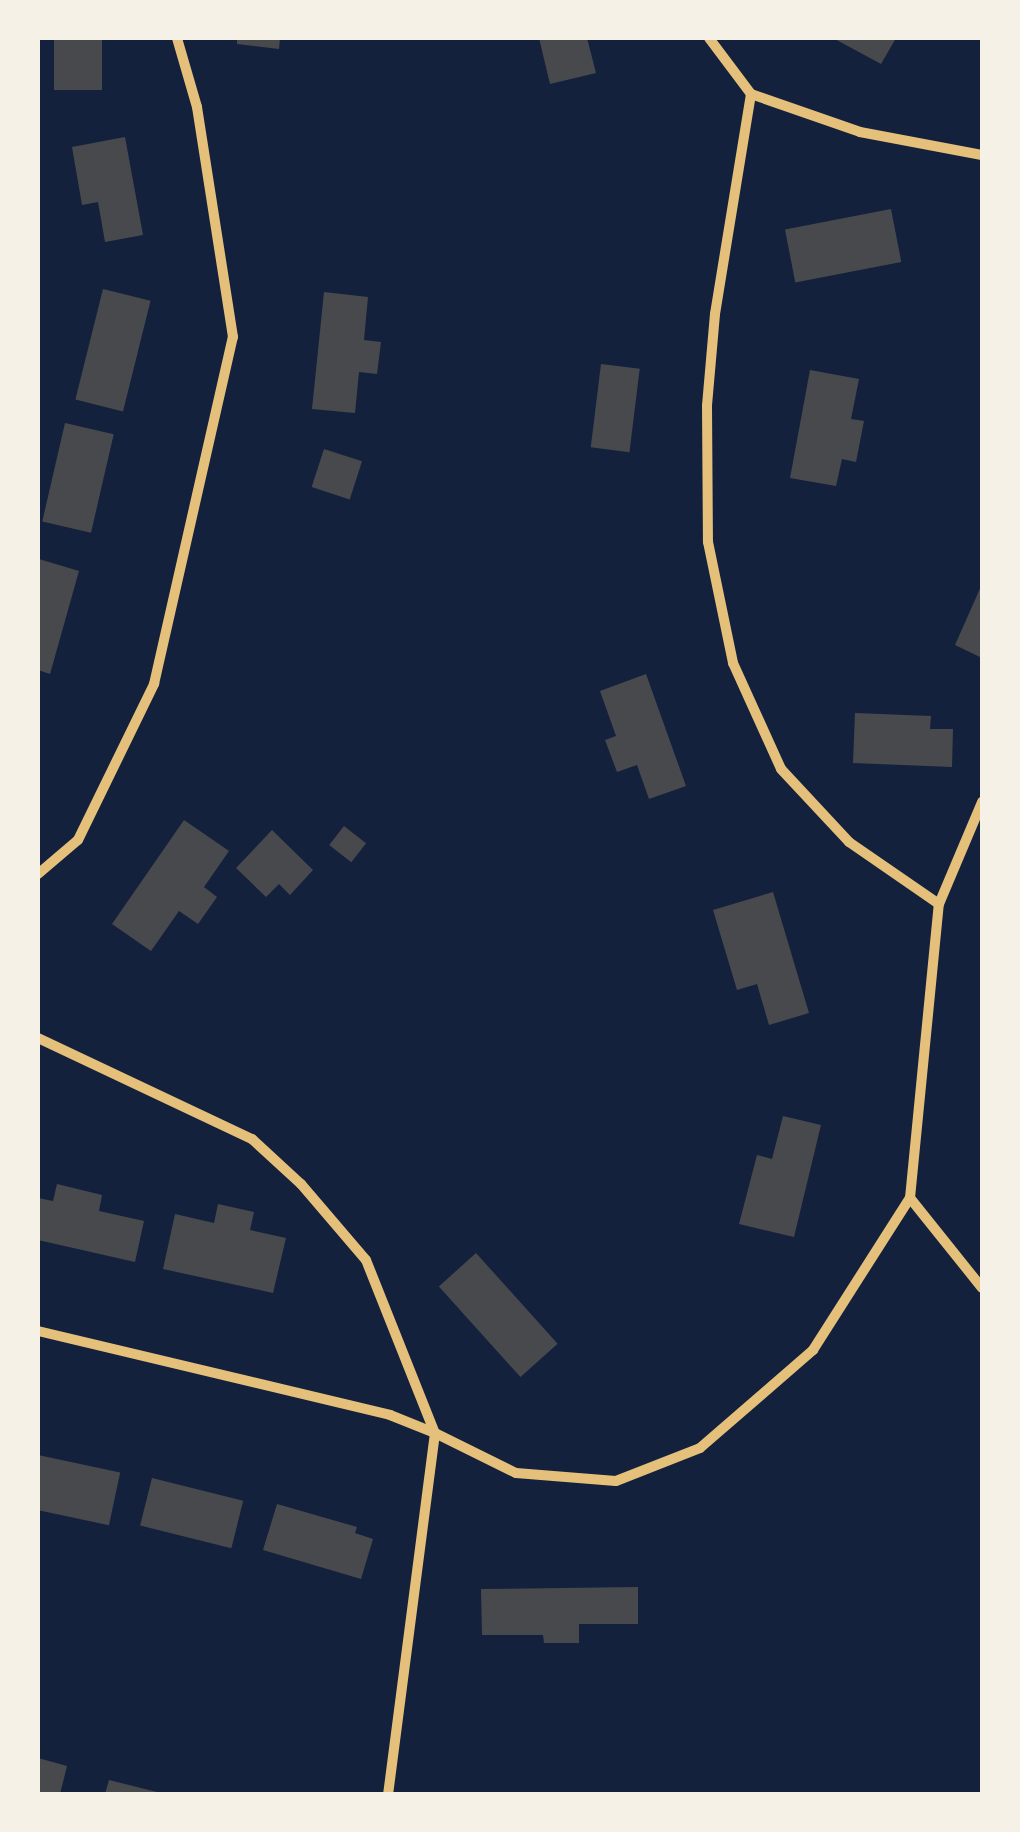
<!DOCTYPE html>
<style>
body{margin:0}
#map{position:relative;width:1020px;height:1832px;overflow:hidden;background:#14213d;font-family:"IBM Plex Sans",sans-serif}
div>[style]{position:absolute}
.building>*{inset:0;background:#48494c;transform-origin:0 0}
.minor>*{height:10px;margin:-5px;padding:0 5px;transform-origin:5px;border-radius:5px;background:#e5c07b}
span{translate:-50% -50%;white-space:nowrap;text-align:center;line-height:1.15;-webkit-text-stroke:8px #f6f1e7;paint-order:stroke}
.frame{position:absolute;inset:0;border:40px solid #f6f1e7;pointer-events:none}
</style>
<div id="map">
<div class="building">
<div style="left:54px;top:38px;width:48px;height:52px"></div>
<div style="clip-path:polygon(237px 38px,280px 38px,279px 49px,237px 44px)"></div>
<div style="clip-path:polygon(539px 38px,587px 38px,596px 73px,550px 84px)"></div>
<div style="clip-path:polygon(833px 38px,896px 38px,881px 64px)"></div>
<div style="clip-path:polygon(125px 137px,143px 235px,105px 242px,98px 202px,82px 205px,72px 147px)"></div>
<div style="left:891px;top:209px;width:54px;height:108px;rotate:79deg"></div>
<div style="left:103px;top:289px;width:49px;height:114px;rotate:14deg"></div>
<div style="clip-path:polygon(324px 292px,368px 297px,364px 340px,381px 342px,377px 374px,359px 372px,355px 413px,312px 409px)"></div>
<div style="left:601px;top:364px;width:39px;height:84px;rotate:7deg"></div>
<div style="clip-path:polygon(810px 370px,859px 379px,851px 419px,864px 421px,856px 462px,842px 459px,836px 486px,790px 478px)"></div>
<div style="left:65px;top:423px;width:50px;height:101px;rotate:13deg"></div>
<div style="left:324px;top:449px;width:40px;height:40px;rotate:18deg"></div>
<div style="clip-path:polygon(39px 559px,79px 571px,50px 674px,38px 670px)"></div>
<div style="clip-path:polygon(982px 584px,982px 658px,955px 645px)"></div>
<div style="clip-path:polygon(646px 674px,686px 786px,649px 799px,637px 765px,617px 772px,605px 740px,616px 736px,600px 691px)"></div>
<div style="clip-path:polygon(855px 713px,931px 716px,930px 729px,953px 729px,952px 767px,853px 763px)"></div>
<div style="clip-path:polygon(184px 820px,229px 851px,204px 887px,217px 897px,198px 924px,179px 911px,151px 951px,112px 924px)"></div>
<div style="left:344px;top:826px;width:28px;height:24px;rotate:38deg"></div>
<div style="clip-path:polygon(272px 830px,313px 870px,290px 895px,279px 884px,266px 897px,236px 868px)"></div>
<div style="clip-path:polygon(773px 892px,809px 1013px,769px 1025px,757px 984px,737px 990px,713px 910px)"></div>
<div style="clip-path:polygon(783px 1116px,821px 1125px,794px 1237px,739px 1224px,757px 1155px,772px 1159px)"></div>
<div style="clip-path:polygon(57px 1184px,102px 1195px,99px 1211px,144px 1221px,135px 1262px,38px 1240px,38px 1198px,53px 1201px)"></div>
<div style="clip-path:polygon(218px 1204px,254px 1212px,250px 1230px,286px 1238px,273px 1293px,163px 1269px,175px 1214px,214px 1223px)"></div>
<div style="left:476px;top:1253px;width:122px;height:50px;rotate:48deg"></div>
<div style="left:38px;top:1455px;width:84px;height:54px;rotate:12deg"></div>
<div style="left:152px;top:1478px;width:94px;height:49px;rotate:14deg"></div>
<div style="clip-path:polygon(277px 1504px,357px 1527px,355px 1533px,373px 1539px,361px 1579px,263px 1550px)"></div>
<div style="clip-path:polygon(638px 1587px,638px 1624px,579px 1624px,579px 1643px,544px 1643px,543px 1635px,482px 1635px,481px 1589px)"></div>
<div style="clip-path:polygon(38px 1758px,67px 1766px,60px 1794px,38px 1794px)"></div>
<div style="clip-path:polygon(109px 1780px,161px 1793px,161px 1794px,105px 1794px)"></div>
</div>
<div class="minor">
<div style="left:709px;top:38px;width:70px;rotate:53.1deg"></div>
<div style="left:751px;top:94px;width:115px;rotate:19.2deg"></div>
<div style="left:860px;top:132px;width:124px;rotate:10.7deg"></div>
<div style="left:751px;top:94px;width:223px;rotate:99.3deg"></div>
<div style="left:715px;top:314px;width:92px;rotate:95deg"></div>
<div style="left:707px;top:406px;width:136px;rotate:89.6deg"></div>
<div style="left:708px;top:542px;width:124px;rotate:78.3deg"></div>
<div style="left:733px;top:663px;width:116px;rotate:65.6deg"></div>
<div style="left:781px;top:769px;width:100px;rotate:47deg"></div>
<div style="left:849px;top:842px;width:109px;rotate:34.6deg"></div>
<div style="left:38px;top:874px;width:52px;rotate:-40.4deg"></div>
<div style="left:78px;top:840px;width:174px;rotate:-64deg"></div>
<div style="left:154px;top:684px;width:356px;rotate:-77.2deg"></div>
<div style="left:233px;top:337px;width:233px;rotate:-98.9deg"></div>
<div style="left:197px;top:107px;width:72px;rotate:-106.2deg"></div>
<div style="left:38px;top:1038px;width:237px;rotate:25.3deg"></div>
<div style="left:252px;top:1139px;width:67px;rotate:42.6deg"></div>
<div style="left:301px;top:1184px;width:100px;rotate:49.5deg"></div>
<div style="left:366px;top:1260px;width:186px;rotate:68.3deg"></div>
<div style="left:435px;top:1433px;width:90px;rotate:26.3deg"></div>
<div style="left:516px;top:1473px;width:100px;rotate:4.6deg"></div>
<div style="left:616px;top:1481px;width:90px;rotate:-21.4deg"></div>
<div style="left:700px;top:1448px;width:150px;rotate:-40.9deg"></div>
<div style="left:813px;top:1350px;width:180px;rotate:-57.5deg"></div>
<div style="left:910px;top:1198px;width:295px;rotate:-84.4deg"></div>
<div style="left:939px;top:904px;width:111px;rotate:-67.1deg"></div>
<div style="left:910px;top:1198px;width:115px;rotate:51.3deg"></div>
<div style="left:38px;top:1331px;width:362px;rotate:13.4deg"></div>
<div style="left:390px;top:1415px;width:48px;rotate:21.8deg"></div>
<div style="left:435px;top:1433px;width:364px;rotate:97.4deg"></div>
</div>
<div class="frame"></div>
</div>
